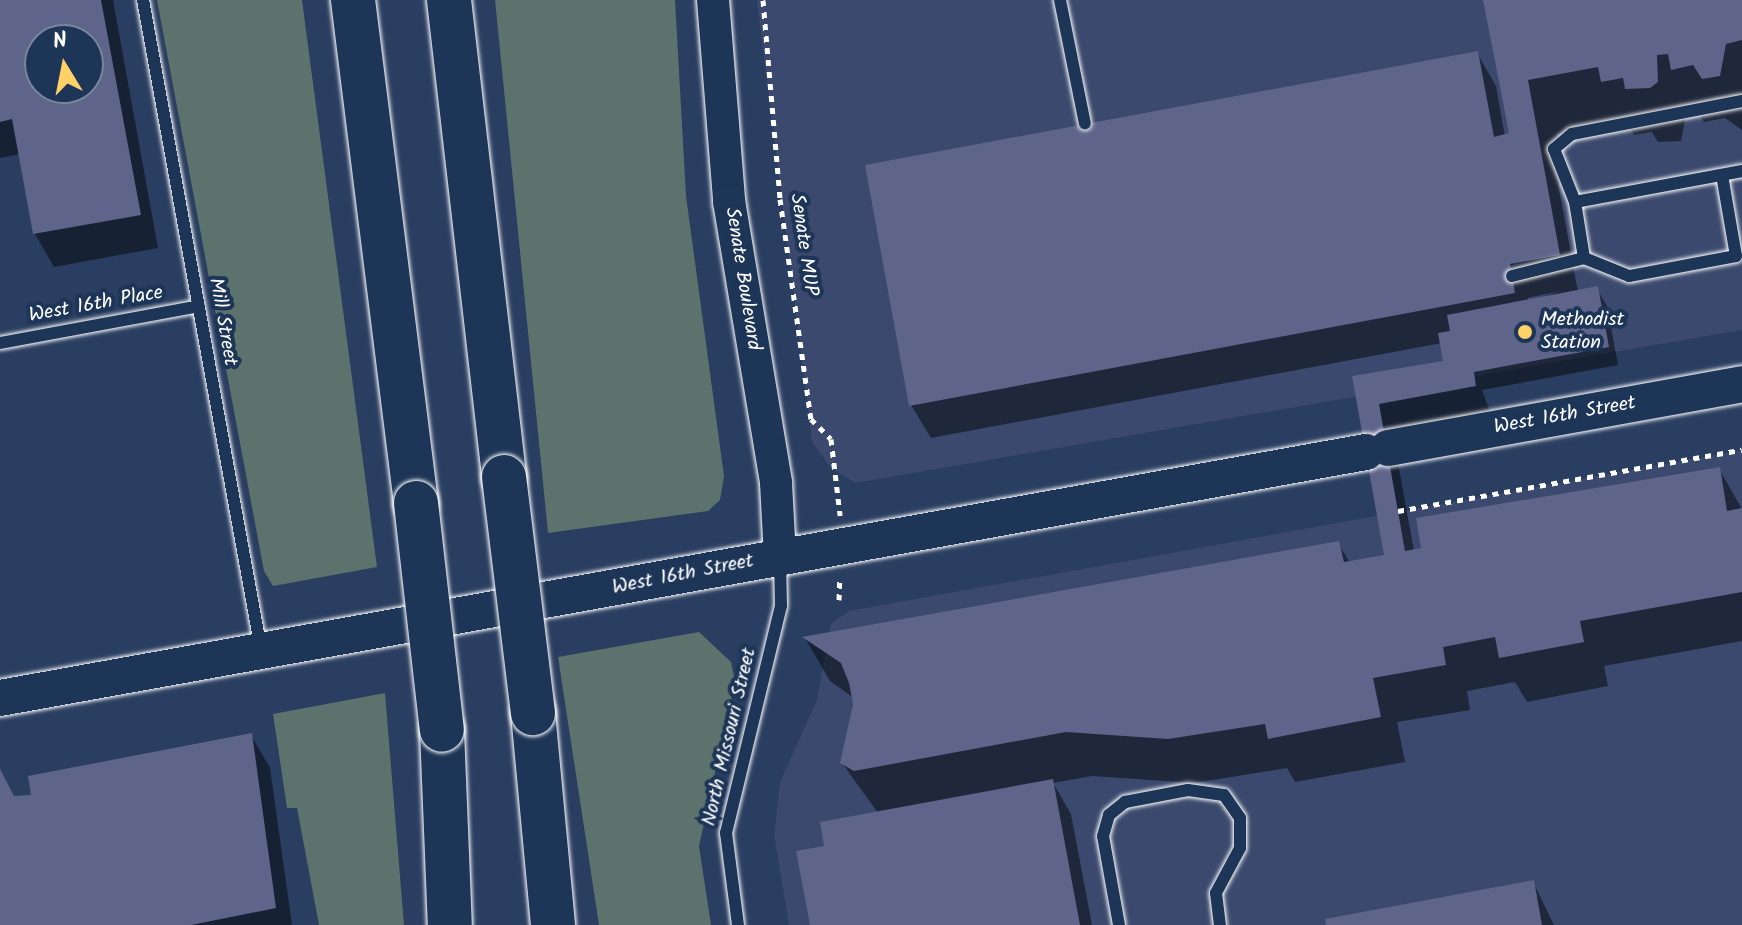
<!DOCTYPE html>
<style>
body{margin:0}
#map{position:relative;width:1742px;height:925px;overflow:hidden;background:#2a3e61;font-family:Kalam,sans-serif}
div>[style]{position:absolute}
.built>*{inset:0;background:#3a496d}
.green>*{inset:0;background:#5b726d}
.shadow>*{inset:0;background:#0007}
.building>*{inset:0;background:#5f648a}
.path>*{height:5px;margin-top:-2.5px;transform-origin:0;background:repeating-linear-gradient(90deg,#fff 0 6px,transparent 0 12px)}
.roads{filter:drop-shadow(0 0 2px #fff) drop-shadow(0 0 2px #fff)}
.service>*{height:12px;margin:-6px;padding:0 6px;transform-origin:6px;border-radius:6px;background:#1d3557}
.tertiary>*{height:32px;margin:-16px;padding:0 16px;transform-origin:16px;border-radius:16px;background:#1d3557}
.secondary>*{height:36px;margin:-18px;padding:0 18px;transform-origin:18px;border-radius:18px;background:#1d3557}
.motorway>*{height:44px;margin:-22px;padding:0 22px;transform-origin:22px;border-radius:22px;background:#1d3557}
.bridges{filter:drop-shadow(0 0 2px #fff) drop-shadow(0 0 2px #fff)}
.motorway-bridge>*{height:44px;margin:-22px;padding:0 22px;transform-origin:22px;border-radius:22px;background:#1d3557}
.dots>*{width:22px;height:22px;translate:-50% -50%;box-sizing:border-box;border:4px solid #1d3557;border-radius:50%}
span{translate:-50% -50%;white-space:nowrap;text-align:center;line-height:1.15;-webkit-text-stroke:8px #1d3557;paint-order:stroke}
.street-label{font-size:20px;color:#fff}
.poi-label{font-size:20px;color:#fff}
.left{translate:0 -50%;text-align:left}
.north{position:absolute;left:24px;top:24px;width:80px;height:80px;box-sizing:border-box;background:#1d3557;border:2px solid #77869a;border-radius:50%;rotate:350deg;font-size:22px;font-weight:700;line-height:32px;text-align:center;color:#fff}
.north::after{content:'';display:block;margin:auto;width:28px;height:36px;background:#ffd166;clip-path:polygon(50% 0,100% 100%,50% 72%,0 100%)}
</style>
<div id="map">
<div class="built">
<div style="clip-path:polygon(757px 0,1742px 0,1742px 330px,855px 483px,831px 468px,812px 442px)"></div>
<div style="clip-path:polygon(1742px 450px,1742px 925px,789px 925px,774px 835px,780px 782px,817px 700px,831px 624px,849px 611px)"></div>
</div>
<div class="green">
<div style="clip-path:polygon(157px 0,302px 0,377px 567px,273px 586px,264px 571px)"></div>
<div style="clip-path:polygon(495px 0,675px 0,686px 196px,724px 476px,720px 500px,708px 511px,548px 533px)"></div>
<div style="clip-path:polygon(699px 632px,731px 662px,735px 681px,699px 846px,711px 925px,599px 925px,558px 657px)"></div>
<div style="clip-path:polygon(385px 693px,404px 925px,319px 925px,297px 808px,287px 808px,273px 714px)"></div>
</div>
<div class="shadow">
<div style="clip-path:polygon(evenodd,0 0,113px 0,158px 248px,54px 267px,35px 234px,20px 154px,0 158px,0 0,40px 40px,88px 40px,88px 88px,40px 88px,40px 40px)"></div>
<div style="clip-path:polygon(evenodd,1486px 0,1742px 0,1742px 130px,1725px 118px,1704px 122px,1695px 107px,1687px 109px,1681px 141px,1658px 142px,1652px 132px,1634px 135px,1626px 121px,1557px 134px,1566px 182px,1558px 183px,1578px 292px,1597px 289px,1607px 306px,1618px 365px,1482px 390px,1490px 412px,1392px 430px,1414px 551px,1719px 469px,1742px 509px,1742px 641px,1604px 666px,1608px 686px,1527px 702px,1515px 682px,1467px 691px,1470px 710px,1397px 722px,1405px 762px,1295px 782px,1287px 768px,1194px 783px,1092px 776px,1053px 783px,1071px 814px,1092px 925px,812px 925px,826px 847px,878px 813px,842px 763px,854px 698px,830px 681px,805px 638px,1338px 543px,1350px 563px,1387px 556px,1354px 377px,1445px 362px,1442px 343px,931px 438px,911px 405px,1477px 53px,1496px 86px,1505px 137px,1513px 135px,1486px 0,1561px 291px,1529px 301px,1527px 298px,1561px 291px)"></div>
<div style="clip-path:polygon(251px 735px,270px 768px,292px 925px,0 925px,0 775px,14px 798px,34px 797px)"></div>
<div style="clip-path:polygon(1533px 882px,1554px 925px,1328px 925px)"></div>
</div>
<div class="building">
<div style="clip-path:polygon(evenodd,0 0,101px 0,141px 215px,33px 234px,12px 119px,0 122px,0 0,40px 40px,88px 40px,88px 88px,40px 88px,40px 40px)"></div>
<div style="clip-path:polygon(1483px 0,1742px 0,1742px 40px,1726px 44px,1720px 76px,1702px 79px,1693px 65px,1671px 70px,1668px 54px,1657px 55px,1658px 82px,1650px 88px,1625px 89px,1623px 78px,1601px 82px,1598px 67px,1528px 80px,1560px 255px,1510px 264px,1515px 293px,909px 406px,865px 165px,1478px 51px,1494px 137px,1509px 133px)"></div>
<div style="clip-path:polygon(1598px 286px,1609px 347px,1474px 372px,1476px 386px,1379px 404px,1405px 551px,1421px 548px,1416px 518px,1720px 467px,1727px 511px,1742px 508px,1742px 592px,1580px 621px,1584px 642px,1499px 658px,1495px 637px,1443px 647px,1446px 665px,1373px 678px,1381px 717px,1268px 739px,1265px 724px,1168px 739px,1066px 732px,854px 771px,840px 763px,853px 704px,849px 683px,841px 663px,802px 637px,1339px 541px,1344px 562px,1384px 555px,1352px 376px,1443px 361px,1438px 333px,1450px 331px,1447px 315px)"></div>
<div style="clip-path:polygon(252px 733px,276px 908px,191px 925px,0 925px,0 769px,14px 796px,31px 795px,28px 776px)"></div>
<div style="clip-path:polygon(1053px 779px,1080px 925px,810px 925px,796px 851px,824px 846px,820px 822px)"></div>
<div style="clip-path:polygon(1534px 880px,1542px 925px,1326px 925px,1325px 919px)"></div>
</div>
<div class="path">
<div style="left:763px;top:0;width:200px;rotate:85.1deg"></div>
<div style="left:780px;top:199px;width:222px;rotate:82deg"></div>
<div style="left:811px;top:419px;width:28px;rotate:45deg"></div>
<div style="left:831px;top:439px;width:77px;rotate:83.2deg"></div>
<div style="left:1398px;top:511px;width:349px;rotate:-10.1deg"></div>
<div style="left:839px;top:600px;width:23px;rotate:-88deg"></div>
</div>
<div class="roads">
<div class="service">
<div style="left:143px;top:0;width:660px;rotate:79.7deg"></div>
<div style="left:1060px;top:0;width:126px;rotate:78.6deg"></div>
<div style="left:1722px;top:175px;width:82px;rotate:80.2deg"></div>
<div style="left:1736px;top:256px;width:109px;rotate:169.4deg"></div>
<div style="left:1629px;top:276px;width:48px;rotate:-158.2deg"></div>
<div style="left:1584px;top:258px;width:57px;rotate:-99.1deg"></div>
<div style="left:1575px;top:202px;width:57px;rotate:-111.6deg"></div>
<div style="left:1554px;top:149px;width:23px;rotate:-40deg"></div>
<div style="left:1572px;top:134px;width:173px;rotate:-11deg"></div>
<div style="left:1575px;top:202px;width:170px;rotate:-10.5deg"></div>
<div style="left:1512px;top:276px;width:74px;rotate:-14deg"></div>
<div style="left:0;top:343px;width:202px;rotate:-10.5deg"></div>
<div style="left:738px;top:925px;width:93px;rotate:-97.4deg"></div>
<div style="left:726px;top:833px;width:234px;rotate:-76.4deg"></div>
<div style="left:781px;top:606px;width:46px;rotate:-91.2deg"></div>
<div style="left:1119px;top:925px;width:90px;rotate:-100.2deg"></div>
<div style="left:1103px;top:836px;width:22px;rotate:-74deg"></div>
<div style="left:1109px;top:815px;width:21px;rotate:-39deg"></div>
<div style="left:1125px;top:802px;width:64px;rotate:-10.8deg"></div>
<div style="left:1188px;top:790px;width:36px;rotate:8deg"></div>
<div style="left:1224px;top:795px;width:28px;rotate:55deg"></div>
<div style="left:1240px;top:818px;width:30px;rotate:90deg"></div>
<div style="left:1240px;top:848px;width:51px;rotate:118.1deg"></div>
<div style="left:1216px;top:893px;width:32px;rotate:83deg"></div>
</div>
<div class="tertiary">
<div style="left:713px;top:0;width:202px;rotate:85.4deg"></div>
<div style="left:729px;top:201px;width:286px;rotate:80.5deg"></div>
<div style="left:776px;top:483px;width:74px;rotate:86.9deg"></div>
</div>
<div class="secondary">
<div style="left:1388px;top:448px;width:360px;rotate:-10.2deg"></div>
<div style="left:0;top:698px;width:1388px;rotate:-10.21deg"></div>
</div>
<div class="motorway">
<div style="left:353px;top:0;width:507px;rotate:82.86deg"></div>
<div style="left:449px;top:0;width:480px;rotate:83.4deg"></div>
<div style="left:533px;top:713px;width:213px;rotate:84.6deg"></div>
<div style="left:442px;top:730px;width:195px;rotate:87.7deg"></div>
</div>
</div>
<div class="bridges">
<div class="motorway-bridge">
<div style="left:504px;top:477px;width:238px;rotate:83deg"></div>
<div style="left:416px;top:503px;width:228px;rotate:83.5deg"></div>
</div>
</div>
<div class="dots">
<div style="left:1525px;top:332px;background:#ffd166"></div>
</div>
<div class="street-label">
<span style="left:803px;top:245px;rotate:82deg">Senate MUP</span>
<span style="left:742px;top:279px;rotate:81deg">Senate Boulevard</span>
<span style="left:96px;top:305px;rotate:-10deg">West 16th Place</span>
<span style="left:222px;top:322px;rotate:80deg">Mill Street</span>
<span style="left:1565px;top:416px;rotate:-10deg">West 16th Street</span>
<span style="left:683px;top:575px;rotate:-11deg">West 16th Street</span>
<span style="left:730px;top:737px;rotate:-77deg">North Missouri Street</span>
</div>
<div class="poi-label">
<span class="left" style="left:1541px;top:332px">Methodist<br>Station</span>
</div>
<div class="north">N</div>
</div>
